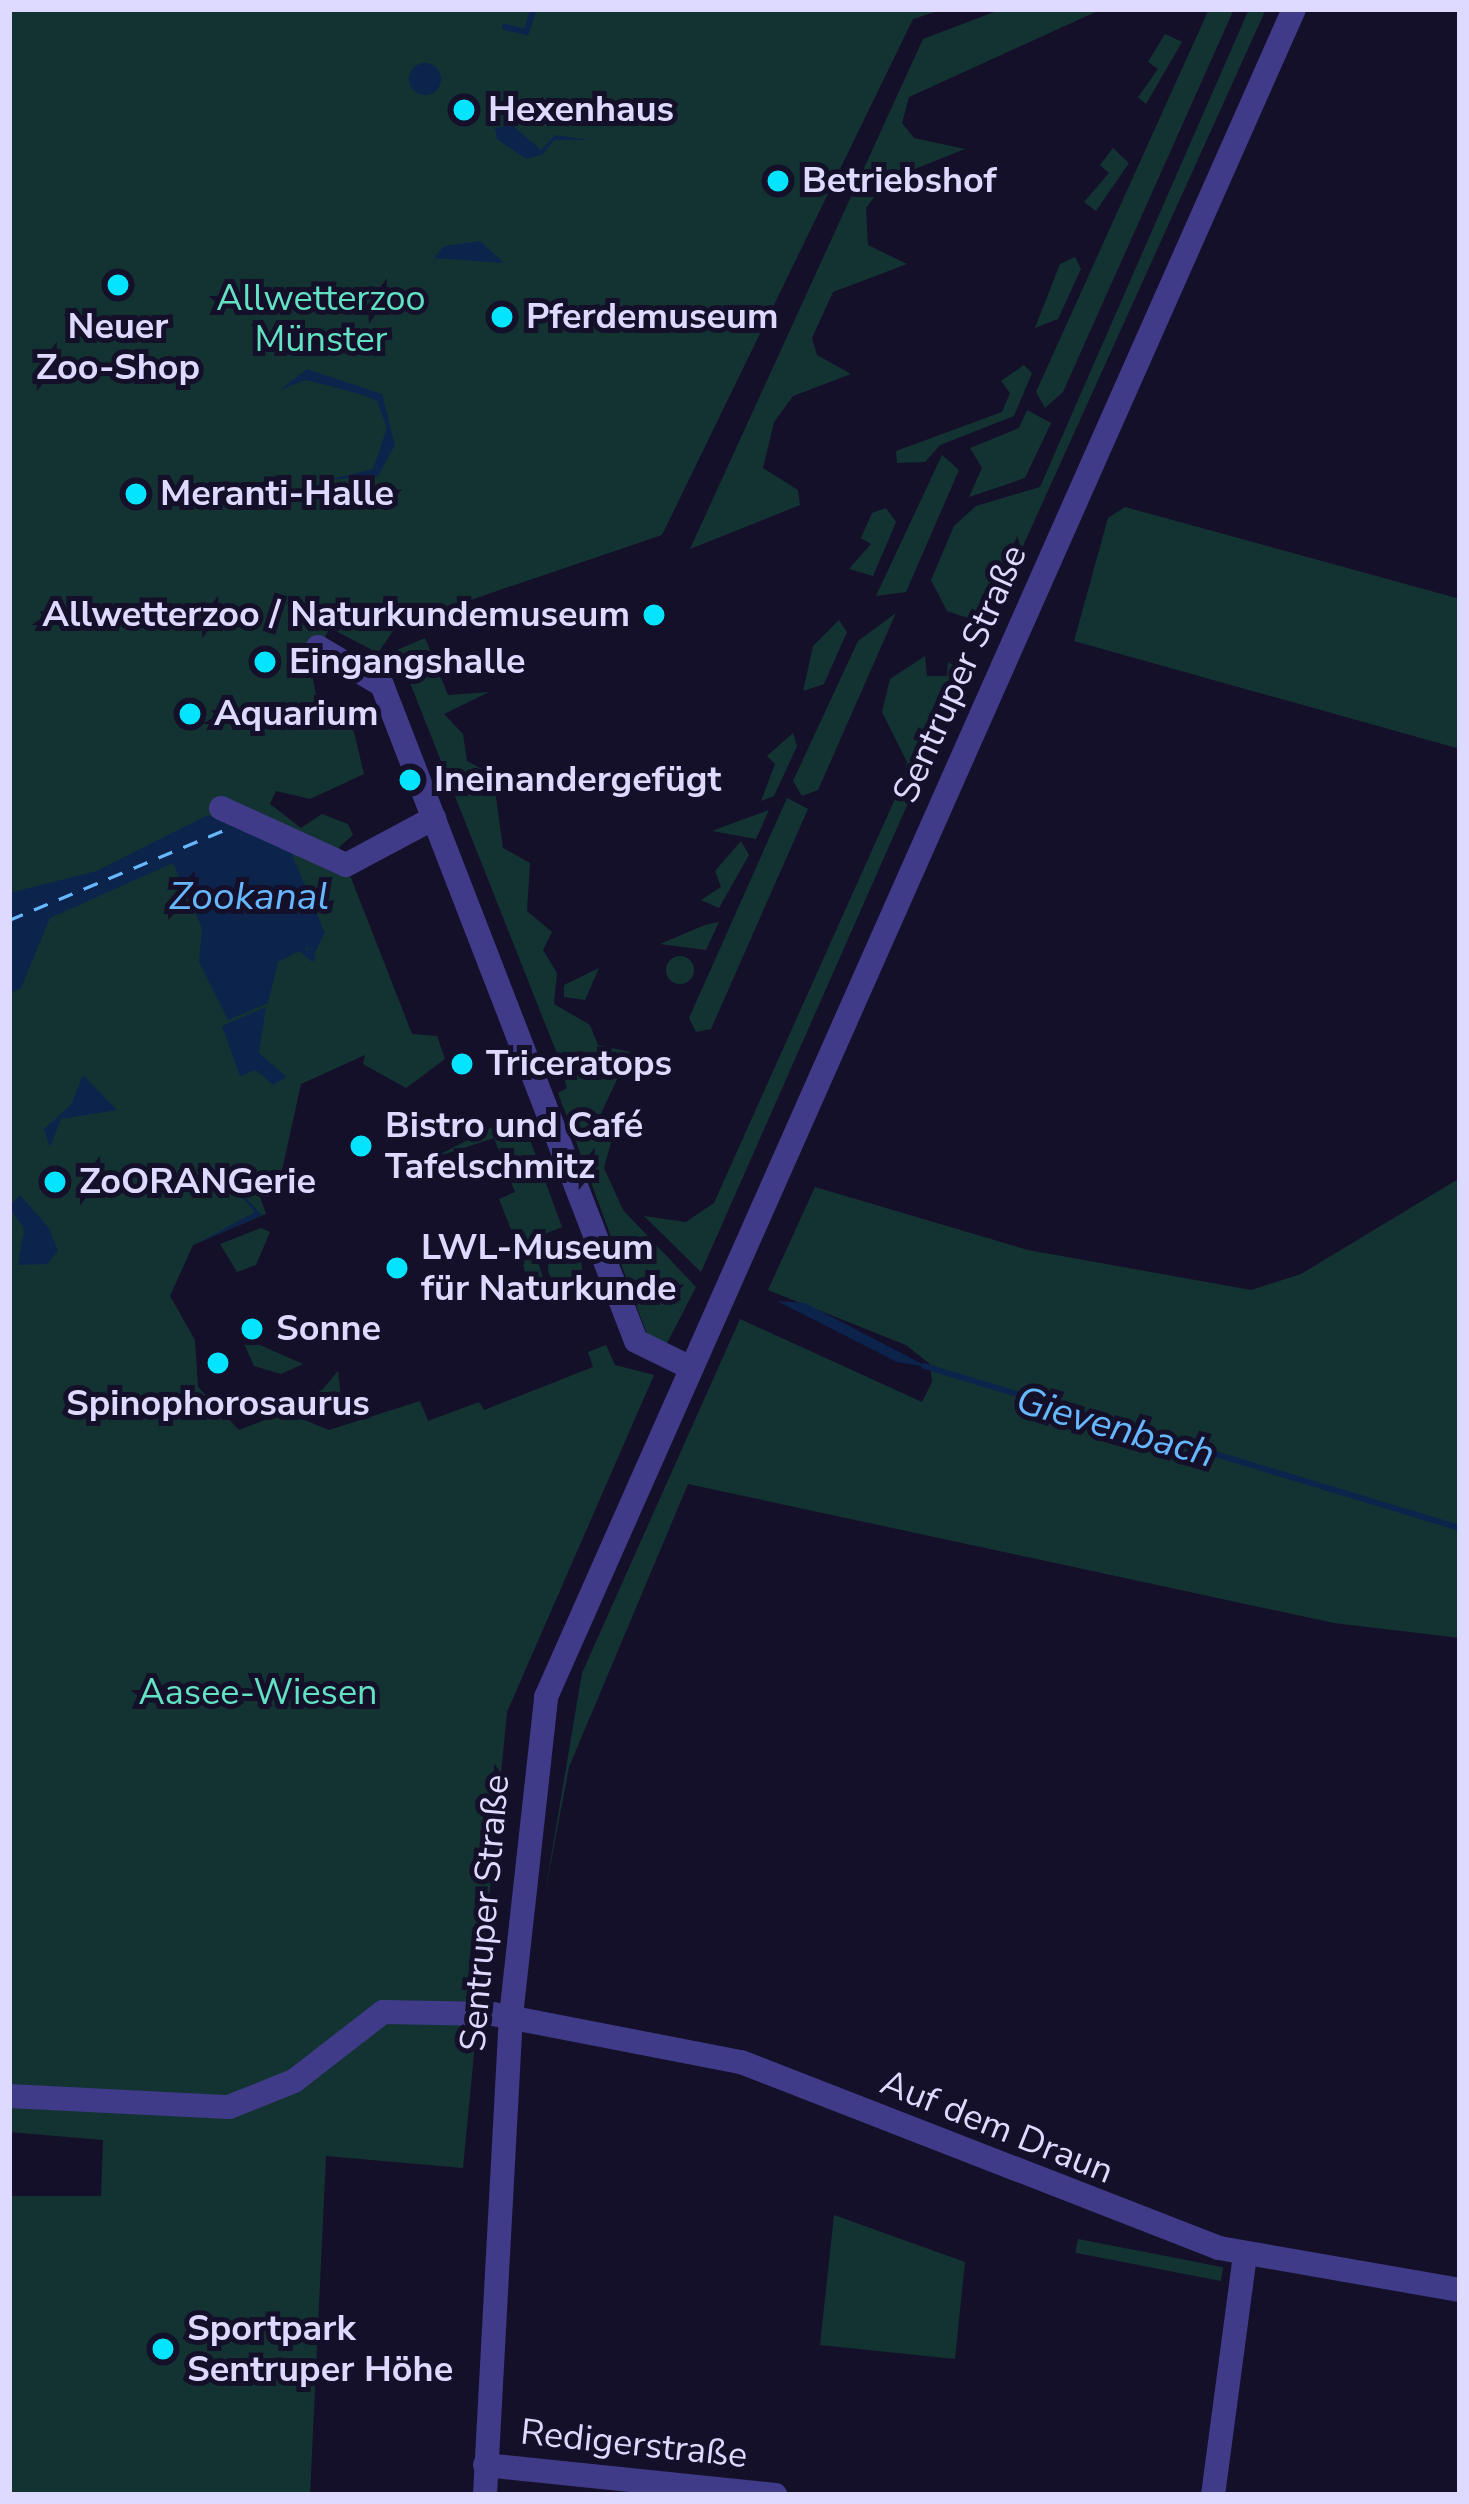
<!DOCTYPE html>
<meta charset="utf-8">
<style>
body{margin:0}
#map{position:relative;width:1469px;height:2504px;overflow:hidden;background:#151029;font-family:"Nunito Sans",sans-serif}
div>[style]{position:absolute}
.green>*{inset:0;background:#133333;transform-origin:0 0}
.round{border-radius:50%}
.water>*{inset:0;background:#0c234c}
.stream>*{height:6px;margin:-3px;padding:0 3px;transform-origin:3px;border-radius:3px;background:#0c234c}
.ferry>*{height:3px;margin-top:-1.5px;transform-origin:0;background:repeating-linear-gradient(90deg,#67b7ff 0 15px,transparent 0 27px)}
.minor>*{height:24px;margin:-12px;padding:0 12px;transform-origin:12px;border-radius:12px;background:#3f3b89}
.dots>*{width:33px;height:33px;translate:-50% -50%;box-sizing:border-box;border:6px solid #151029;border-radius:50%}
span{translate:-50% -50%;white-space:nowrap;text-align:center;line-height:1.15;-webkit-text-stroke:10px #151029;paint-order:stroke}
.poi-label{font-size:36px;color:#ddd9ff;font-weight:700}
.left{translate:0 -50%;text-align:left}
.right{translate:-100% -50%;text-align:right}
.park-label{font-size:36px;color:#62e1c3}
.street-label{font-size:36px;color:#ddd9ff}
.water-label{font-size:39px;color:#67b7ff;font-style:italic}
.frame{position:absolute;inset:0;border:12px solid #ddd9ff;pointer-events:none}
</style>
<div id="map">
<div class="green">
<div style="clip-path:polygon(9px 9px,945px 9px,913px 19px,662px 535px,397px 625px,378px 653px,330px 628px,310px 664px,316px 695px,349px 712px,364px 774px,310px 799px,276px 791px,270px 804px,301px 828px,322px 814px,348px 824px,353px 835px,339px 847px,412px 1034px,437px 1036px,445px 1059px,406px 1088px,363px 1064px,365px 1055px,301px 1084px,281px 1175px,255px 1183px,266px 1214px,193px 1245px,170px 1296px,195px 1340px,198px 1387px,239px 1430px,285px 1412px,329px 1430px,420px 1401px,428px 1421px,479px 1402px,484px 1410px,593px 1367px,588px 1352px,606px 1345px,615px 1365px,654px 1375px,507px 1712px,463px 2168px,326px 2156px,310px 2495px,9px 2495px,9px 2196px,101px 2196px,103px 2140px,9px 2132px)"></div>
<div style="clip-path:polygon(1002px 9px,1102px 9px,909px 97px,902px 123px,914px 138px,965px 149px,887px 180px,866px 208px,868px 245px,907px 264px,833px 292px,812px 338px,817px 355px,851px 374px,793px 396px,774px 422px,763px 468px,798px 490px,800px 505px,690px 549px,923px 39px)"></div>
<div style="clip-path:polygon(1209px 9px,1234px 9px,1063px 392px,1045px 408px,1036px 392px)"></div>
<div style="clip-path:polygon(1249px 9px,1266px 9px,994px 610px,980px 622px,947px 611px,931px 580px,954px 526px,976px 506px,1040px 487px)"></div>
<div style="clip-path:polygon(1165px 34px,1182px 42px,1146px 104px,1138px 97px,1158px 69px,1148px 62px)"></div>
<div style="clip-path:polygon(1113px 148px,1129px 163px,1096px 211px,1084px 202px,1109px 173px,1100px 165px)"></div>
<div style="clip-path:polygon(1075px 257px,1081px 269px,1058px 319px,1035px 328px,1060px 264px)"></div>
<div style="clip-path:polygon(1024px 365px,1032px 373px,1014px 416px,940px 445px,925px 462px,897px 463px,896px 451px,1002px 412px,1010px 393px,1001px 381px)"></div>
<div style="clip-path:polygon(1027px 410px,1051px 423px,1025px 478px,969px 497px,982px 468px,970px 448px,1019px 428px)"></div>
<div style="clip-path:polygon(942px 455px,959px 470px,906px 592px,876px 596px)"></div>
<div style="clip-path:polygon(1125px 507px,1460px 599px,1460px 749px,1074px 641px,1108px 518px)"></div>
<div style="clip-path:polygon(886px 508px,896px 522px,873px 576px,849px 569px,871px 544px,861px 538px,872px 513px)"></div>
<div style="clip-path:polygon(896px 613px,818px 790px,802px 796px,793px 781px,858px 641px)"></div>
<div style="clip-path:polygon(839px 620px,847px 632px,824px 684px,803px 691px,813px 646px)"></div>
<div style="clip-path:polygon(425px 638px,448px 695px,489px 692px,444px 714px,463px 734px,467px 761px,493px 775px,503px 848px,530px 863px,527px 911px,552px 932px,543px 950px,557px 973px,554px 1004px,590px 1025px,598px 1045px,630px 1052px,595px 1126px,612px 1139px,604px 1168px,623px 1210px,696px 1287px,665px 1347px,648px 1337px,558px 1093px,567px 1088px,558px 1056px,397px 650px)"></div>
<div style="clip-path:polygon(925px 656px,927px 676px,947px 676px,948px 662px,965px 674px,701px 1272px,644px 1216px,686px 1222px,714px 1203px,903px 781px,907px 762px,882px 712px,890px 679px)"></div>
<div style="clip-path:polygon(793px 733px,797px 746px,774px 796px,761px 801px,775px 764px,767px 756px)"></div>
<div style="clip-path:polygon(787px 798px,808px 809px,711px 1029px,696px 1032px,689px 1018px)"></div>
<div style="clip-path:polygon(769px 810px,756px 839px,712px 831px)"></div>
<div style="clip-path:polygon(741px 841px,749px 855px,719px 908px,701px 900px,721px 887px,715px 871px)"></div>
<div style="clip-path:polygon(719px 922px,706px 950px,660px 944px,705px 925px)"></div>
<div class="round" style="left:666px;top:956px;width:28px;height:28px"></div>
<div style="clip-path:polygon(599px 968px,585px 1000px,564px 997px,564px 985px)"></div>
<div style="clip-path:polygon(506px 1120px,526px 1129px,562px 1227px,517px 1245px,499px 1199px,515px 1192px,494px 1138px,433px 1158px)"></div>
<div style="clip-path:polygon(1460px 1178px,1460px 1638px,1334px 1623px,688px 1484px,569px 1767px,545px 1893px,582px 1673px,740px 1319px,922px 1402px,932px 1382px,930px 1364px,906px 1345px,768px 1290px,815px 1187px,1028px 1250px,1251px 1290px,1301px 1274px)"></div>
<div style="clip-path:polygon(261px 1228px,270px 1232px,256px 1265px,237px 1272px,220px 1244px)"></div>
<div class="round" style="left:548px;top:1251px;width:34px;height:34px"></div>
<div style="clip-path:polygon(534px 1252px,550px 1296px,530px 1305px,522px 1256px)"></div>
<div style="clip-path:polygon(242px 1339px,244px 1338px,303px 1364px,281px 1374px,254px 1366px)"></div>
<div style="clip-path:polygon(338px 1371px,342px 1409px,302px 1403px,323px 1389px)"></div>
<div style="clip-path:polygon(834px 2215px,965px 2262px,955px 2359px,820px 2345px)"></div>
<div style="left:1078px;top:2239px;width:148px;height:14px;rotate:11deg"></div>
</div>
<div class="water">
<div class="round" style="left:409px;top:63px;width:32px;height:32px"></div>
<div style="clip-path:polygon(512px 125px,541px 150px,555px 135px,589px 140px,554px 140px,542px 155px,526px 159px,497px 139px,495px 128px)"></div>
<div style="clip-path:polygon(480px 241px,504px 263px,434px 258px,444px 246px)"></div>
<div style="clip-path:polygon(307px 369px,382px 394px,395px 445px,378px 476px,328px 480px,373px 469px,387px 428px,377px 401px,360px 394px,306px 380px,280px 390px)"></div>
<div style="clip-path:polygon(208px 815px,291px 852px,325px 933px,312px 958px,307px 947px,278px 962px,268px 1003px,228px 1020px,199px 962px,202px 928px,173px 863px,50px 918px,21px 988px,9px 994px,9px 893px,97px 871px)"></div>
<div style="clip-path:polygon(266px 1007px,259px 1053px,287px 1077px,273px 1085px,256px 1070px,240px 1076px,222px 1026px)"></div>
<div style="clip-path:polygon(83px 1075px,117px 1110px,61px 1119px,50px 1147px,44px 1129px,71px 1105px)"></div>
<div style="clip-path:polygon(251px 1182px,246px 1198px,262px 1215px,198px 1243px,255px 1212px,240px 1195px)"></div>
<div style="clip-path:polygon(20px 1195px,49px 1228px,58px 1251px,47px 1264px,18px 1265px,24px 1229px,9px 1207px)"></div>
<div style="clip-path:polygon(777px 1301px,805px 1303px,928px 1367px,897px 1362px)"></div>
</div>
<div class="stream">
<div style="left:505px;top:27px;width:22px;rotate:13deg"></div>
<div style="left:526px;top:32px;width:24px;rotate:-71deg"></div>
<div style="left:296px;top:945px;width:21px;rotate:39deg"></div>
<div style="left:924px;top:1366px;width:560px;rotate:16.82deg"></div>
</div>
<div class="ferry">
<div style="left:9px;top:920px;width:241px;rotate:-22.7deg"></div>
</div>
<div class="minor">
<div style="left:318px;top:647px;width:74px;rotate:30.7deg"></div>
<div style="left:382px;top:685px;width:703px;rotate:68.83deg"></div>
<div style="left:636px;top:1341px;width:59px;rotate:26.1deg"></div>
<div style="left:221px;top:808px;width:137px;rotate:24.5deg"></div>
<div style="left:346px;top:865px;width:100px;rotate:-28.1deg"></div>
<div style="left:9px;top:2096px;width:220px;rotate:2.9deg"></div>
<div style="left:229px;top:2107px;width:70px;rotate:-21.8deg"></div>
<div style="left:294px;top:2081px;width:113px;rotate:-37.8deg"></div>
<div style="left:383px;top:2012px;width:110px;rotate:1deg"></div>
<div style="left:493px;top:2014px;width:253px;rotate:11deg"></div>
<div style="left:741px;top:2062px;width:513px;rotate:21.26deg"></div>
<div style="left:1219px;top:2248px;width:245px;rotate:9.9deg"></div>
<div style="left:485px;top:2465px;width:292px;rotate:5.9deg"></div>
<div style="left:485px;top:2495px;width:480px;rotate:-86.9deg"></div>
<div style="left:511px;top:2016px;width:321px;rotate:-83.7deg"></div>
<div style="left:546px;top:1697px;width:1846px;rotate:-66.1deg"></div>
<div style="left:1213px;top:2495px;width:242px;rotate:-82.4deg"></div>
</div>
<div class="dots">
<div style="left:464px;top:110px;background:#05e4ff"></div>
<div style="left:778px;top:181px;background:#05e4ff"></div>
<div style="left:118px;top:285px;background:#05e4ff"></div>
<div style="left:502px;top:317px;background:#05e4ff"></div>
<div style="left:136px;top:494px;background:#05e4ff"></div>
<div style="left:654px;top:615px;background:#05e4ff"></div>
<div style="left:265px;top:662px;background:#05e4ff"></div>
<div style="left:190px;top:714px;background:#05e4ff"></div>
<div style="left:410px;top:780px;background:#05e4ff"></div>
<div style="left:462px;top:1064px;background:#05e4ff"></div>
<div style="left:361px;top:1146px;background:#05e4ff"></div>
<div style="left:55px;top:1182px;background:#05e4ff"></div>
<div style="left:397px;top:1268px;background:#05e4ff"></div>
<div style="left:252px;top:1329px;background:#05e4ff"></div>
<div style="left:218px;top:1363px;background:#05e4ff"></div>
<div style="left:163px;top:2349px;background:#05e4ff"></div>
</div>
<div class="poi-label">
<span class="left" style="left:488px;top:110px">Hexenhaus</span>
<span class="left" style="left:802px;top:181px">Betriebshof</span>
<span class="left" style="left:526px;top:317px">Pferdemuseum</span>
<span style="left:118px;top:347px">Neuer<br>Zoo-Shop</span>
<span class="left" style="left:160px;top:494px">Meranti-Halle</span>
<span class="right" style="left:630px;top:615px">Allwetterzoo / Naturkundemuseum</span>
<span class="left" style="left:289px;top:662px">Eingangshalle</span>
<span class="left" style="left:214px;top:714px">Aquarium</span>
<span class="left" style="left:434px;top:780px">Ineinandergefügt</span>
<span class="left" style="left:486px;top:1064px">Triceratops</span>
<span class="left" style="left:385px;top:1146px">Bistro und Café<br>Tafelschmitz</span>
<span class="left" style="left:79px;top:1182px">ZoORANGerie</span>
<span class="left" style="left:421px;top:1268px">LWL-Museum<br>für Naturkunde</span>
<span class="left" style="left:276px;top:1329px">Sonne</span>
<span style="left:218px;top:1404px">Spinophorosaurus</span>
<span class="left" style="left:187px;top:2349px">Sportpark<br>Sentruper Höhe</span>
</div>
<div class="park-label">
<span style="left:321px;top:319px">Allwetterzoo<br>Münster</span>
<span style="left:258px;top:1693px">Aasee-Wiesen</span>
</div>
<div class="street-label">
<span style="left:960px;top:674px;rotate:-66deg">Sentruper Straße</span>
<span style="left:485px;top:1913px;rotate:-85deg">Sentruper Straße</span>
<span style="left:997px;top:2127px;rotate:22deg">Auf dem Draun</span>
<span style="left:634px;top:2444px;rotate:6deg">Redigerstraße</span>
</div>
<div class="water-label">
<span style="left:249px;top:897px">Zookanal</span>
<span style="left:1115px;top:1428px;rotate:16deg">Gievenbach</span>
</div>
<div class="frame"></div>
</div>
